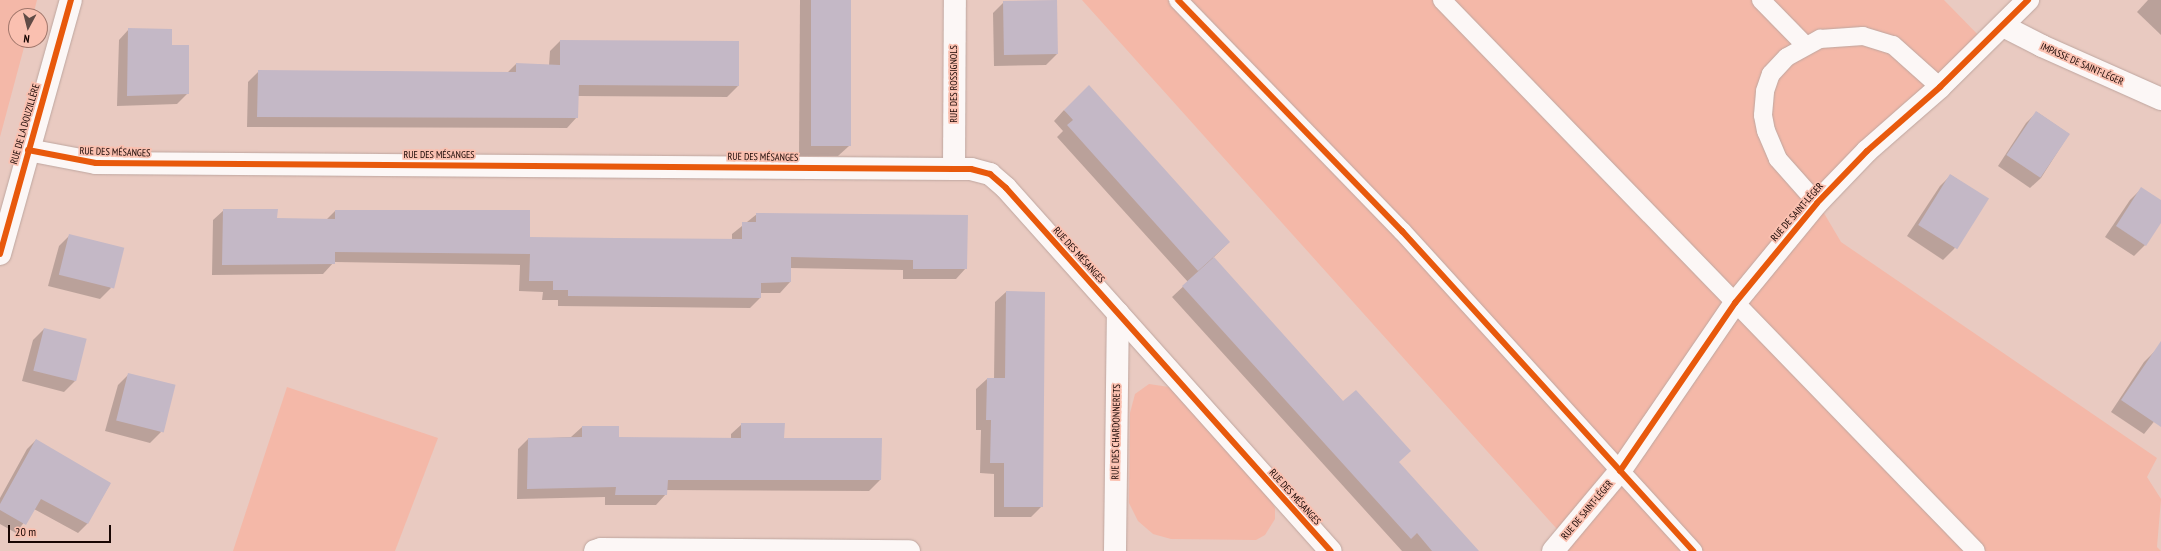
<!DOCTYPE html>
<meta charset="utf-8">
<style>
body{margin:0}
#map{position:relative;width:2161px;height:551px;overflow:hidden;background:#e9cac1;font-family:"PT Sans Narrow",sans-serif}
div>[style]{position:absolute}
.green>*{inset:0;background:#f4b8a8}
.shadow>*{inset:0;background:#0003}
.building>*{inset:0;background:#c4b8c6;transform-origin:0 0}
.roads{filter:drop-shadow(0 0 1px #bea69f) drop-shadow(0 0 1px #bea69f)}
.service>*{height:18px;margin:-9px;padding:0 9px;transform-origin:9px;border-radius:9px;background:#fcf7f6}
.minor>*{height:22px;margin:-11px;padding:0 11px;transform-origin:11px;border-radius:11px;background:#fcf7f6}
.cycleway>*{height:6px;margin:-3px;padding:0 3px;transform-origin:3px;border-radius:3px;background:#e8590c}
span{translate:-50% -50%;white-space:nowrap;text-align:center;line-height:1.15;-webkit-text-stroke:3.5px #fac0b0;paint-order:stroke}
.street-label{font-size:10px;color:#180603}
.north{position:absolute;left:8px;top:8px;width:40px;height:40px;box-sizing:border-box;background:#fac0b0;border:1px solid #a0766b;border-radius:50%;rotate:187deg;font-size:11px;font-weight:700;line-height:16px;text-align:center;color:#180603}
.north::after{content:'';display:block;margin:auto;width:14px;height:18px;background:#614b46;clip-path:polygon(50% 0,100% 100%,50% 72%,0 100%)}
.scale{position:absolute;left:8px;top:525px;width:103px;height:18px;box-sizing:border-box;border:2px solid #180603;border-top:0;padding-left:5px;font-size:12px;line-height:14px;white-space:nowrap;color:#180603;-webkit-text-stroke:3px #fac0b0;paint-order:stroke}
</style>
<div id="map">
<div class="green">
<div style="clip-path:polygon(0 0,37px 0,33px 16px,16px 16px,16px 40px,26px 40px,0 137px)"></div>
<div style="clip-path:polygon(1082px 0,1944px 0,1986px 43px,1818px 203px,1841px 242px,2157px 458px,2147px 477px,2161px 499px,2157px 547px,2161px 551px,1553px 551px,1565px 538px)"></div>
<div style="clip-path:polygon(1149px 384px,1169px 387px,1269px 497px,1275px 508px,1275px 519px,1265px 535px,1256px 540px,1171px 539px,1153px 534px,1138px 521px,1129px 503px,1130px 413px,1135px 394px)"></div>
<div style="clip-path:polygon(287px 387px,438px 438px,395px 551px,233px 551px)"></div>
</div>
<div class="shadow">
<div style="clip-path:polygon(800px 0,850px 0,849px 146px,838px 156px,799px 156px)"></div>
<div style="clip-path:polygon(2148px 0,2161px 0,2161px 35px,2137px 12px)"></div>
<div style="clip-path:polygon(1004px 2px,1057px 54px,1046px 65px,994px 66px,993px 13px)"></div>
<div style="clip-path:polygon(129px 29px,171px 46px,188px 93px,177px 104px,117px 106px,119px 40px)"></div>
<div style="clip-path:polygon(561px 40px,738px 86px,727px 97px,578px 96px,577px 117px,567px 128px,247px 127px,248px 82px,259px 71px,507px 73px,516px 64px,549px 65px,550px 51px)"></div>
<div style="clip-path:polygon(1064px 110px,1229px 242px,1213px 258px,1478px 551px,1402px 551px,1172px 297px,1188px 282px,1057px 137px,1063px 131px,1054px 121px)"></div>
<div style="clip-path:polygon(2037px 112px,2069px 134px,2041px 178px,2030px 188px,1998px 166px,2026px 123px)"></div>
<div style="clip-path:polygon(1951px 175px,1987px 199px,1954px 249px,1943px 260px,1907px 236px,1940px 186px)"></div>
<div style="clip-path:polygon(2141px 189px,2161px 202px,2161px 221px,2145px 245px,2134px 256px,2105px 237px,2130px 200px)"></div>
<div style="clip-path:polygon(224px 210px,276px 219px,326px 220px,335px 211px,529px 238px,732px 240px,732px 234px,757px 214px,966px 268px,956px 279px,903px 279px,903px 270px,790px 268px,790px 282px,780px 293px,760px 293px,760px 298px,750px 308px,558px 306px,558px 300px,542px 300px,543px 292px,519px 291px,520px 265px,334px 262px,323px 274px,212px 275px,213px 220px)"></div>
<div style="clip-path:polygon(70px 235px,111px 288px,100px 299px,48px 286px,59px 246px)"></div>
<div style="clip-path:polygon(1006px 292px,1042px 506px,1031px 517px,994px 517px,994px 474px,980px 473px,981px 430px,976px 430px,976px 389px,987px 379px,994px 379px,995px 302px)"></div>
<div style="clip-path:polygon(44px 329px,75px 381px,64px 392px,22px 381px,33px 340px)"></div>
<div style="clip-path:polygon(2155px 351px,2161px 356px,2161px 413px,2144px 434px,2111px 412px,2144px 362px)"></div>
<div style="clip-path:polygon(129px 374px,161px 432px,150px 443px,105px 431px,118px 385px)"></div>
<div style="clip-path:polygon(742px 424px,783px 439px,881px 439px,880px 480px,869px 491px,666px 490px,666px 494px,656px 505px,605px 505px,605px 497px,517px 499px,518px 449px,528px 439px,571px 437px,582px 427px,618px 438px,731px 439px,731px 434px)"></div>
<div style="clip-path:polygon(36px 440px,110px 484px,87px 524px,78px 533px,34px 509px,16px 533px,0 524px,0 498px,27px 449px)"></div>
</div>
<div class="building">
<div style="left:811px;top:0;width:40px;height:146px"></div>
<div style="left:1057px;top:0;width:54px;height:54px;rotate:89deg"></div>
<div style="clip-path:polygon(128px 28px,172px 29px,172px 45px,189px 45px,189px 94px,127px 96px)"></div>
<div style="clip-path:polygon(560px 40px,739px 41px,739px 86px,579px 85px,578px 118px,257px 117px,258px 70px,516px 72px,516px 63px,560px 65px)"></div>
<div style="clip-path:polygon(1089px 85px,1230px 242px,1198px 271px,1067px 125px,1073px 120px,1064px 110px)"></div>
<div style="left:2036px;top:111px;width:41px;height:53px;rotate:34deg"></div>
<div style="left:1950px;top:174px;width:46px;height:60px;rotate:32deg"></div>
<div style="clip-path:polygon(2141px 187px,2161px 200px,2161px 223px,2146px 246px,2116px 226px)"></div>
<div style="clip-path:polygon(223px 209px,278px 209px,277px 218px,335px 219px,335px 210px,530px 210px,530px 237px,616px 238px,742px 239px,742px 222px,756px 222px,756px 213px,968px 215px,967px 269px,913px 269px,913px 260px,791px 257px,791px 282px,761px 283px,761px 298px,568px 296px,568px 290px,553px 290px,553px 281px,529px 281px,530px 254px,335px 252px,335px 264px,222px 265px)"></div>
<div style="left:69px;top:234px;width:57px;height:42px;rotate:14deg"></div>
<div style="clip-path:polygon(1214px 257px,1343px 401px,1356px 390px,1411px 451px,1399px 462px,1479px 551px,1432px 551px,1417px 533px,1411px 539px,1240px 350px,1182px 286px)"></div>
<div style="clip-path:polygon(1006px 291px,1045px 292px,1043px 507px,1004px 507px,1004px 463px,990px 463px,991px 420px,986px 420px,987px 378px,1005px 378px)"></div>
<div style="left:44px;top:328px;width:44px;height:44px;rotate:14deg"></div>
<div style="clip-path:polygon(2161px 341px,2161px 427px,2121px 400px)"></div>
<div style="left:128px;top:373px;width:49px;height:49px;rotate:14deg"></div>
<div style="clip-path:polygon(741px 423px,785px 423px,784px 438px,882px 438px,881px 480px,668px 480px,667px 495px,615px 495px,616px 487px,527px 489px,528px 438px,582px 437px,582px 426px,619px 426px,619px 437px,741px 438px)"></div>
<div style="clip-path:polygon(36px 439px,111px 483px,88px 524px,41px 499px,26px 525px,0 510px,0 504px)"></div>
</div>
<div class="roads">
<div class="service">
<div style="left:1178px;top:0;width:322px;rotate:45.9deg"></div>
<div style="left:1402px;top:231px;width:433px;rotate:47.7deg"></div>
<div style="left:1442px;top:0;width:767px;rotate:45.9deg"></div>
<div style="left:1761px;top:0;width:63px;rotate:45.6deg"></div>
<div style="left:1817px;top:203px;width:59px;rotate:-131.6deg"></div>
<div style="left:1778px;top:159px;width:30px;rotate:-113deg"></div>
<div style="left:1766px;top:131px;width:16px;rotate:-101deg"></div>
<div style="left:1763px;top:115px;width:24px;rotate:-85deg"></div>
<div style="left:1765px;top:91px;width:18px;rotate:-71deg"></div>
<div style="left:1771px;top:74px;width:23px;rotate:-47deg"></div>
<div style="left:1787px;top:57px;width:38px;rotate:-29deg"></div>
<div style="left:1820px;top:39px;width:43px;rotate:-4deg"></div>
<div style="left:1863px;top:36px;width:31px;rotate:17deg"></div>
<div style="left:1893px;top:45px;width:63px;rotate:41.8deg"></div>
</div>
<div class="minor">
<div style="left:2003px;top:26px;width:44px;rotate:27.1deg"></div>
<div style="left:2042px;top:46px;width:130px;rotate:24deg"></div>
<div style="left:28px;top:150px;width:69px;rotate:10.8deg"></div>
<div style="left:96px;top:163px;width:858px;rotate:0.4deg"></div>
<div style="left:954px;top:169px;width:17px"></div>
<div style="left:971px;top:169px;width:20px;rotate:15deg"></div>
<div style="left:990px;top:174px;width:21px;rotate:41deg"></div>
<div style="left:1006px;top:188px;width:487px;rotate:48.2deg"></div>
<div style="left:954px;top:169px;width:169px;rotate:-89.7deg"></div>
<div style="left:0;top:254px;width:264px;rotate:-74.4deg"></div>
<div style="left:595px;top:551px;width:6px;rotate:-18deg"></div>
<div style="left:601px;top:549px;width:308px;rotate:0.4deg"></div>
<div style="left:1115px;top:551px;width:238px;rotate:-89.3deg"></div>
<div style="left:1553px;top:551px;width:104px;rotate:-50.1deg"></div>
<div style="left:1620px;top:471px;width:204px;rotate:-55.6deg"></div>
<div style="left:1735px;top:303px;width:129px;rotate:-50.6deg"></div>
<div style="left:1817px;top:203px;width:72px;rotate:-46.1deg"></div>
<div style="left:1867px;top:151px;width:97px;rotate:-41.2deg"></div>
<div style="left:1940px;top:87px;width:124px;rotate:-44.7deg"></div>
</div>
</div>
<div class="cycleway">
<div style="left:1178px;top:0;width:322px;rotate:45.9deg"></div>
<div style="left:1402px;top:231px;width:433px;rotate:47.7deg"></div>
<div style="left:28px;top:150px;width:69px;rotate:10.8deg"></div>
<div style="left:96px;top:163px;width:858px;rotate:0.4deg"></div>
<div style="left:954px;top:169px;width:17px"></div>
<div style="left:971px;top:169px;width:20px;rotate:15deg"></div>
<div style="left:990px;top:174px;width:21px;rotate:41deg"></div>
<div style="left:1006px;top:188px;width:487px;rotate:48.2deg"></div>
<div style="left:0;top:254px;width:264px;rotate:-74.4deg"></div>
<div style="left:1620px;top:471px;width:204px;rotate:-55.6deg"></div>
<div style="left:1735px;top:303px;width:129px;rotate:-50.6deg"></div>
<div style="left:1817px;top:203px;width:72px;rotate:-46.1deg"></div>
<div style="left:1867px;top:151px;width:97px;rotate:-41.2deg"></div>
<div style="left:1940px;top:87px;width:124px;rotate:-44.7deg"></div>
</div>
<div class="street-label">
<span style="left:2082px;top:64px;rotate:24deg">IMPASSE DE SAINT-LÉGER</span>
<span style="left:954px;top:84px;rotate:-90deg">RUE DES ROSSIGNOLS</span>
<span style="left:25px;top:124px;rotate:-74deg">RUE DE LA DOUZILLÈRE</span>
<span style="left:115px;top:152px;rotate:2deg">RUE DES MÉSANGES</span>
<span style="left:439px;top:155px">RUE DES MÉSANGES</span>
<span style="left:763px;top:157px;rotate:1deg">RUE DES MÉSANGES</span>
<span style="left:1797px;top:212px;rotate:-49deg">RUE DE SAINT-LÉGER</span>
<span style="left:1079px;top:255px;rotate:48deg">RUE DES MÉSANGES</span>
<span style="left:1116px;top:432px;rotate:-89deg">RUE DES CHARDONNERETS</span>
<span style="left:1295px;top:497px;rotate:48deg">RUE DES MÉSANGES</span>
<span style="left:1587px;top:510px;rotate:-50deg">RUE DE SAINT-LÉGER</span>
</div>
<div class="north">N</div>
<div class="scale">20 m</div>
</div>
